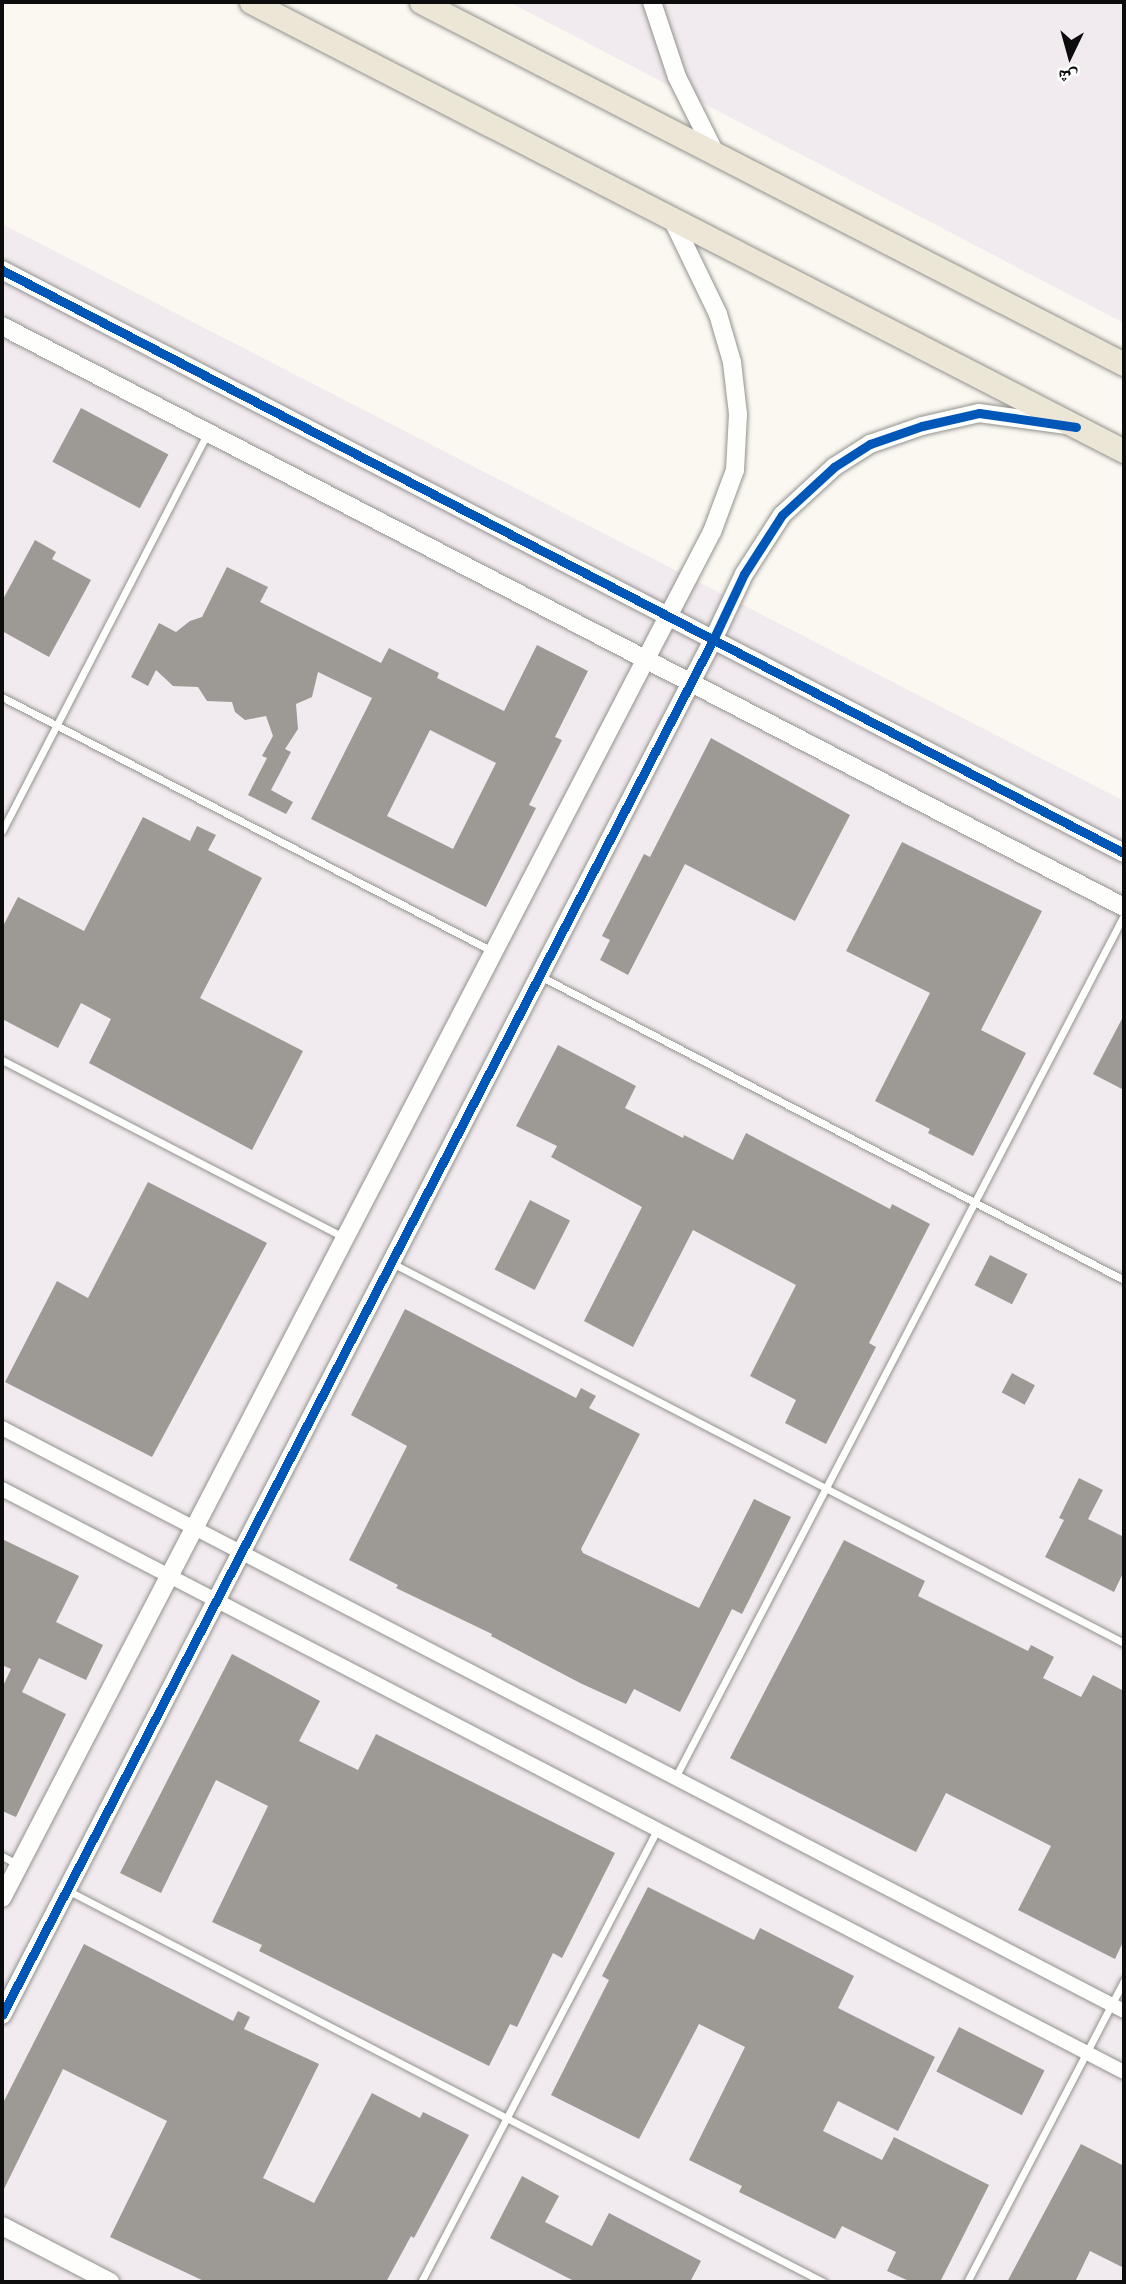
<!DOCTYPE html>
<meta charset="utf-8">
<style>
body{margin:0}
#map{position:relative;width:1126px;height:2284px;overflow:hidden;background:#faf8f0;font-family:"Crimson Pro","Noto Naskh Arabic",serif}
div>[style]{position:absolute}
.industrial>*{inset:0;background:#f1eaee}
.building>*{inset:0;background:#9d9a96;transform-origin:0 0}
.roads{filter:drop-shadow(0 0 2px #93928f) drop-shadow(0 0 2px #93928f)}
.service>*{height:7px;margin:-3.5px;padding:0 3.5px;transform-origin:3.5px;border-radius:3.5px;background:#fefefd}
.minor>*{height:14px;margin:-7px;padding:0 7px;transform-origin:7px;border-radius:7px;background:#fefefd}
.tertiary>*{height:18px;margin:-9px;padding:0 9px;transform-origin:9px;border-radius:9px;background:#fefefd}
.primary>*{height:23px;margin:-11.5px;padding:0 11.5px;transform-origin:11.5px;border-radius:11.5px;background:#ece6d6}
.cycleway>*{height:9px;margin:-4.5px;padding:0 4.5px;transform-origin:4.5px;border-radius:4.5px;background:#0057b8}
span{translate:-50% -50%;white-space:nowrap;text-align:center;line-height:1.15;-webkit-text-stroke:7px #fff;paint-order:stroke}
.frame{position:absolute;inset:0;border:4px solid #0c0c0c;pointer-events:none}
.north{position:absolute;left:1035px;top:21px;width:70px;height:70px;-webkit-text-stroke:5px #fff;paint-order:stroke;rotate:185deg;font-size:19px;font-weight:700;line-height:28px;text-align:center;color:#0c0c0c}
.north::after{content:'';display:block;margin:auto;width:24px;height:32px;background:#0c0c0c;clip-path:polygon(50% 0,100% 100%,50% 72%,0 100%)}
</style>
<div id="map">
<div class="industrial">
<div style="clip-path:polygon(509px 2px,1124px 2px,1124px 323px)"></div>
<div style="clip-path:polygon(2px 224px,1124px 801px,1124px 2282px,2px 2282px)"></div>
</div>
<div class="building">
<div style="left:81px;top:408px;width:99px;height:61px;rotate:28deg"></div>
<div style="clip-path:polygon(35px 540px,56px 552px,52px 559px,91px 580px,49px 657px,2px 631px,2px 601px)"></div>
<div style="clip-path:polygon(evenodd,227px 567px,268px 587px,260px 602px,381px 663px,389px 648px,439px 673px,437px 678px,504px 711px,537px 645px,588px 671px,555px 737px,562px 740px,529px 805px,536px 808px,486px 907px,311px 819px,372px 698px,318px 672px,312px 697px,296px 704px,298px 729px,285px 749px,291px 752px,271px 790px,293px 802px,286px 814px,248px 795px,267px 758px,262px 756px,273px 736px,266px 716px,245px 720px,235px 712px,232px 702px,207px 701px,198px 687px,173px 686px,156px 670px,148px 686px,131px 677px,159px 623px,176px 632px,190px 621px,202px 617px,227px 567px,430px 730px,496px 763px,453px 849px,387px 816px,430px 730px)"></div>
<div style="clip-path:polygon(711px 738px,850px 815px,795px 921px,685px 864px,628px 975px,600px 960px,610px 940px,602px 936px,644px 854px,650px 857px)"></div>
<div style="clip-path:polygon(143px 817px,190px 841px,197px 826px,216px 835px,208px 850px,262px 878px,200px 998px,303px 1051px,252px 1150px,89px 1063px,111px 1019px,81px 1003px,58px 1048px,2px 1019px,2px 928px,18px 897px,84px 931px)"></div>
<div style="clip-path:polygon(902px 842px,1042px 911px,981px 1030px,1026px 1053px,973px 1156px,928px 1133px,930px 1129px,875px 1101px,930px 993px,846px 951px)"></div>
<div style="clip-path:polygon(1124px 1015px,1124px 1090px,1093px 1074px)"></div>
<div style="clip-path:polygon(558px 1045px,636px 1086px,625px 1108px,683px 1138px,684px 1135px,733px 1160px,746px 1133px,890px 1209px,892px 1204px,930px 1224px,869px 1343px,876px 1347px,826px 1444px,785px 1423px,796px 1400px,750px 1376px,796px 1285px,693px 1230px,633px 1347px,584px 1321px,642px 1207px,551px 1157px,557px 1146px,516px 1126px)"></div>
<div style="clip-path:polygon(148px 1182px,267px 1243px,152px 1457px,5px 1382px,57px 1281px,88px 1298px)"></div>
<div style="left:530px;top:1200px;width:45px;height:78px;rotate:27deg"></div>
<div style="left:990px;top:1255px;width:42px;height:34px;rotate:27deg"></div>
<div style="clip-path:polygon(405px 1309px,576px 1398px,581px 1388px,596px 1396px,589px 1408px,640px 1434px,581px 1549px,583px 1553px,699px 1608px,754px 1499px,791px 1517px,742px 1614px,732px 1609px,680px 1712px,634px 1689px,626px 1704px,580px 1683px,491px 1636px,492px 1634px,396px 1588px,398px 1585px,349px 1560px,407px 1446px,351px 1415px)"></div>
<div style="left:1012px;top:1373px;width:26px;height:22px;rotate:28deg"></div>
<div style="clip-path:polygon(1079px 1478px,1103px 1490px,1088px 1519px,1124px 1537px,1124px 1571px,1114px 1592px,1045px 1557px,1064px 1520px,1059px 1518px)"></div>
<div style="clip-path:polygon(2px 1539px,79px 1576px,56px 1622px,103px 1645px,86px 1680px,39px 1658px,22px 1692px,66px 1714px,16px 1817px,2px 1811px,2px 1688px,11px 1669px,2px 1665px)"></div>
<div style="clip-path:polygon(844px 1540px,925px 1581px,918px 1596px,1028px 1651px,1031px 1645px,1054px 1657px,1043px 1678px,1081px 1697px,1093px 1675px,1124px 1691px,1124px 1940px,1115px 1959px,1018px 1910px,1051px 1846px,946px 1793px,916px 1852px,730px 1758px)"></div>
<div style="clip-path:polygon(232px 1654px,320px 1701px,299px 1741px,358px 1770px,376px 1734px,615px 1853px,562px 1958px,553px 1953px,517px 2027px,510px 2024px,489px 2066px,259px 1951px,262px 1945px,212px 1922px,268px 1806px,216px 1780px,161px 1893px,120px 1873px)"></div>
<div style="clip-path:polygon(648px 1887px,754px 1940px,760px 1928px,854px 1976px,838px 2008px,935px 2057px,898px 2131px,838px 2101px,823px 2131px,882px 2160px,894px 2137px,989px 2185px,940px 2282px,911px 2282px,887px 2271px,896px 2252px,842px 2226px,835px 2239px,739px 2192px,742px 2186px,689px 2160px,745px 2047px,699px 2024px,639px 2139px,551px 2095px,609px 1980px,602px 1976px)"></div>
<div style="clip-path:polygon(84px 1944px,233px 2021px,238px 2011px,250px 2017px,244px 2029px,319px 2064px,263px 2178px,314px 2203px,372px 2093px,420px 2118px,423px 2112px,469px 2135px,414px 2238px,411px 2236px,386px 2282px,206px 2282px,110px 2237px,167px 2121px,63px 2069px,2px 2193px,2px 2105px)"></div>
<div style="left:959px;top:2027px;width:96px;height:50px;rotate:27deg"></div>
<div style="clip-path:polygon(1081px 2144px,1124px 2166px,1124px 2268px,1090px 2251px,1075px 2282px,1007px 2282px)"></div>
<div style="clip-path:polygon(522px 2176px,559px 2196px,545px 2222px,592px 2246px,609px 2213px,701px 2261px,690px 2282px,576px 2282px,490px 2238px)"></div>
</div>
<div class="roads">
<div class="service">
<div style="left:2px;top:697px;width:552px;rotate:27.4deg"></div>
<div style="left:2px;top:831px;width:447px;rotate:-62.7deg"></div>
<div style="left:540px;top:976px;width:658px;rotate:27.5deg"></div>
<div style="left:2px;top:1060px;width:384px;rotate:27.4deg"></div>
<div style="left:392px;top:1263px;width:825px;rotate:27.43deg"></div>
<div style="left:676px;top:1776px;width:971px;rotate:-62.51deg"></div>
<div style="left:2px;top:1856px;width:19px;rotate:28deg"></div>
<div style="left:67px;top:1890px;width:852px;rotate:27.41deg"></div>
<div style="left:421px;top:2282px;width:510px;rotate:-62.43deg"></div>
<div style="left:967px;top:2282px;width:340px;rotate:-62.5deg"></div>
</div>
<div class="minor">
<div style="left:2px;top:1428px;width:1264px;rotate:27.46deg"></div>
<div style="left:2px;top:1489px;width:1264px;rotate:27.46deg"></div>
</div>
<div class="tertiary">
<div style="left:652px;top:2px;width:79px;rotate:71.6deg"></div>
<div style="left:677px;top:77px;width:83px;rotate:63.4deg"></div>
<div style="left:2px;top:270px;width:1264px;rotate:27.46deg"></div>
<div style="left:2px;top:326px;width:1264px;rotate:27.38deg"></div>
<div style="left:2px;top:1898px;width:1539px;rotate:-62.54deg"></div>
<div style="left:712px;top:532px;width:66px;rotate:-69.6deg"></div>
<div style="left:735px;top:470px;width:56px;rotate:-86.9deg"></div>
<div style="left:738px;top:414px;width:52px;rotate:-96.6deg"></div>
<div style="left:732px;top:362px;width:50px;rotate:-106.3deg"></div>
<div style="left:718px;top:314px;width:106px;rotate:-115.8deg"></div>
<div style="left:2px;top:2015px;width:1548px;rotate:-62.66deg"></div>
<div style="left:713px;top:640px;width:73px;rotate:-64.8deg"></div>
<div style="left:744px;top:574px;width:70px;rotate:-57.2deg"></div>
<div style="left:782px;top:515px;width:71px;rotate:-42.7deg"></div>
<div style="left:834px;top:467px;width:43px;rotate:-32.6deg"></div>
<div style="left:870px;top:444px;width:55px;rotate:-19.1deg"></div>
<div style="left:922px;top:426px;width:58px;rotate:-12.8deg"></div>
<div style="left:979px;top:413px;width:87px;rotate:7.9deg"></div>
<div style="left:2px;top:2226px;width:122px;rotate:27.4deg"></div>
</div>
<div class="primary">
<div style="left:251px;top:2px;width:982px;rotate:27.22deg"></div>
<div style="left:421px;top:2px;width:791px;rotate:27.25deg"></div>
</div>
</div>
<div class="cycleway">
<div style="left:2px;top:270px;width:1264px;rotate:27.46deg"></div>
<div style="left:2px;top:2015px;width:1548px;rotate:-62.66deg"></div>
<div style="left:713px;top:640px;width:73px;rotate:-64.8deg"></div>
<div style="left:744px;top:574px;width:70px;rotate:-57.2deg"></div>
<div style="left:782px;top:515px;width:71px;rotate:-42.7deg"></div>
<div style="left:834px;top:467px;width:43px;rotate:-32.6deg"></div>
<div style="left:870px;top:444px;width:55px;rotate:-19.1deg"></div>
<div style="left:922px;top:426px;width:58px;rotate:-12.8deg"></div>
<div style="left:979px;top:413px;width:98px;rotate:8.2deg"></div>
</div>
<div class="frame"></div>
<div class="north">ش</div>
</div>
